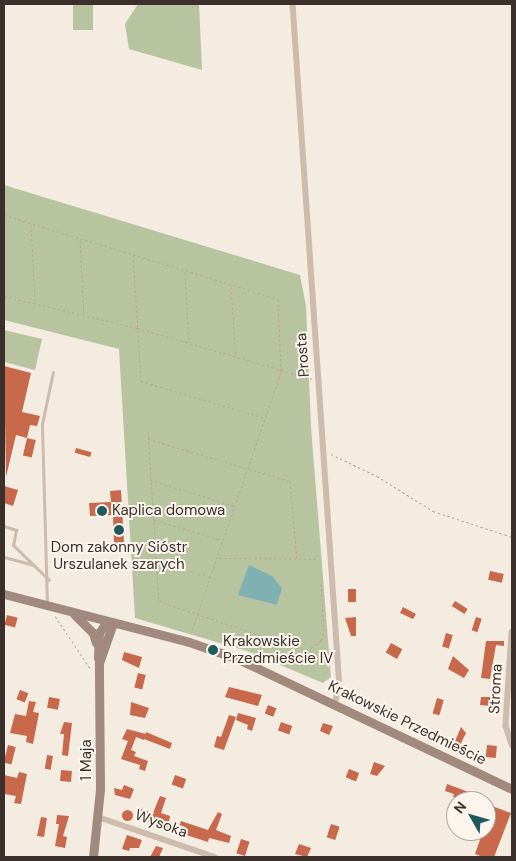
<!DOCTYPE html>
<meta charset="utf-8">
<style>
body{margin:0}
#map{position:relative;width:516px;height:861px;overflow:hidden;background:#f4ebe1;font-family:"DM Sans",sans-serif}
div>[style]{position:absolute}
.green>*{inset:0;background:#b8c4a0;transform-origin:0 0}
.water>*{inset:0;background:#7fb0b2}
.building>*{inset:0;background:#c8694b;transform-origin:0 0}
.round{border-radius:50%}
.path>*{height:1px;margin-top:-0.5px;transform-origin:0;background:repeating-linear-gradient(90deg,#b9a596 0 2.5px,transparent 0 5px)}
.lane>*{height:3px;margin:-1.5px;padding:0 1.5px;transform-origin:1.5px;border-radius:1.5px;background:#cdbbac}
.street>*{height:5.5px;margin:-2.75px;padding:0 2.75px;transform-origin:2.75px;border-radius:2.75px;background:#cdbbac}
.secondary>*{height:9px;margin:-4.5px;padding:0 4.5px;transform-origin:4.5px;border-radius:4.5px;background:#a18a7d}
.dots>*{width:14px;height:14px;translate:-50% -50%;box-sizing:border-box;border:2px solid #fbf5ee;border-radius:50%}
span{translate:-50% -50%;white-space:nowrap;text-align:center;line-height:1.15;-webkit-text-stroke:4px #fbf5ee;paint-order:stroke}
.street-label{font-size:15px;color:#3b302b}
.poi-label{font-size:15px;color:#3b302b}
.left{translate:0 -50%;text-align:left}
.frame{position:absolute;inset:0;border:5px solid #3b302b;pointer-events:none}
.north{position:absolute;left:446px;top:791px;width:50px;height:50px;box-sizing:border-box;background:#fbf5ee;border:1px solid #aea6a0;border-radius:50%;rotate:308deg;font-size:14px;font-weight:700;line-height:20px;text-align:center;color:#3b302b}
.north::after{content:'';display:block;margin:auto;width:18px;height:22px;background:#1f5a5e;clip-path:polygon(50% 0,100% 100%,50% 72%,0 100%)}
</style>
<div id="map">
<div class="green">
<div style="left:73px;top:4px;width:20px;height:26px"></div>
<div style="clip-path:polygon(138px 4px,199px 4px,202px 70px,129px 49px,125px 24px)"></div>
<div style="clip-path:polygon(4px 185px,300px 275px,306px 306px,311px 427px,331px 677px,323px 683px,247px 651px,135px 618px,119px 349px,4px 320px)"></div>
<div style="clip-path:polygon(4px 330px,42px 339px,35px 370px,4px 362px)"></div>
</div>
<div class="water">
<div style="clip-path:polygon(249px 565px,272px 576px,282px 588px,277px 605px,238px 595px)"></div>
</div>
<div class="building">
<div style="clip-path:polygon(4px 366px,31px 373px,22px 412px,40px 416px,37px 426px,30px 425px,27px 438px,16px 435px,6px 477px)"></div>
<div style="left:27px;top:438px;width:9px;height:18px;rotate:13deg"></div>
<div style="left:76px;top:448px;width:16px;height:5px;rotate:15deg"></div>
<div style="clip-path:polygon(4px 486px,18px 490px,13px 506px,4px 503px)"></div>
<div style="clip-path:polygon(121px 490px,124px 543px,114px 544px,113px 515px,90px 516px,89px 503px,111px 502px,110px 491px)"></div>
<div style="left:490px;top:571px;width:14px;height:9px;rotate:12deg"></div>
<div style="left:348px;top:589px;width:8px;height:13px"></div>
<div style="left:455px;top:601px;width:15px;height:6px;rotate:32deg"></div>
<div style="clip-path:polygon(403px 607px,416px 614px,413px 619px,400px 613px)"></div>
<div style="left:7px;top:615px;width:11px;height:10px;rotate:15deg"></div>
<div style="clip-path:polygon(356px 617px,356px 636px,351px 636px,345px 618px)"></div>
<div style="left:476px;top:617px;width:6px;height:14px;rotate:18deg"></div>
<div style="left:446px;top:633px;width:7px;height:14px;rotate:16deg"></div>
<div style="clip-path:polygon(486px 641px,504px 641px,504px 646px,496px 645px,490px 679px,481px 678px)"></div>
<div style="left:391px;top:643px;width:13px;height:11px;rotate:29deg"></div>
<div style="clip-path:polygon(124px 652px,142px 657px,139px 668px,122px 660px)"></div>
<div style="clip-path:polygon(453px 656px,469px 670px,464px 678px,448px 669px)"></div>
<div style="left:138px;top:673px;width:8px;height:15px;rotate:14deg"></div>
<div style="clip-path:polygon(229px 687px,262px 695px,258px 706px,225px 697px)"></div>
<div style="left:20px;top:690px;width:9px;height:10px;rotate:21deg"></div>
<div style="left:49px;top:697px;width:11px;height:11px;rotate:10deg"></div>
<div style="clip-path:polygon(481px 697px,492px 697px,491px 706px,480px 705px)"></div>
<div style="left:437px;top:698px;width:7px;height:16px;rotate:16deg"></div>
<div style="clip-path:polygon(29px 701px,36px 702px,33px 712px,39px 713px,33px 744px,26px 742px,27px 736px,10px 733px,15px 714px,26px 716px)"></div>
<div style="clip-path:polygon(131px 702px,149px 708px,145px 718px,130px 715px)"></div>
<div style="left:268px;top:705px;width:9px;height:9px;rotate:21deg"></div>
<div style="clip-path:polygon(238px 713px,256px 718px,252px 731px,247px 729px,248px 725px,236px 720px)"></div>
<div style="clip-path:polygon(229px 715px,236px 717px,224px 750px,214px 747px,217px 736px,221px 737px)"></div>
<div style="clip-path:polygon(64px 722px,72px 723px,68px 756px,62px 755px,64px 734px,60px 734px)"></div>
<div style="left:281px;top:722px;width:12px;height:9px;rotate:20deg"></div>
<div style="clip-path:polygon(323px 723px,333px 726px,329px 735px,320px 731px)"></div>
<div style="clip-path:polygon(461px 727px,466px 733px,456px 753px,451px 751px)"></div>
<div style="clip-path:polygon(127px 729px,146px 734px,144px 740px,136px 737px,131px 750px,136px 752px,134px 756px,148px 761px,145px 771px,139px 769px,140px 765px,121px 759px,128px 741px,122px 739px)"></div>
<div style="clip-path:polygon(146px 732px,172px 743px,170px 749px,144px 739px)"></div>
<div style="left:8px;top:745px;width:8px;height:18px;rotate:14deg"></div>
<div style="left:487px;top:745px;width:10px;height:12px;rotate:6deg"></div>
<div style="left:47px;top:755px;width:6px;height:14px;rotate:9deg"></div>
<div style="clip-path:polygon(374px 762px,385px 766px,377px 776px,370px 774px)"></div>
<div style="left:349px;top:769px;width:11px;height:9px;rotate:22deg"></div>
<div style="left:61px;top:770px;width:11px;height:11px;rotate:5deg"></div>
<div style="clip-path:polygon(19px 772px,27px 774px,21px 804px,14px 803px,16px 796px,4px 794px,4px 775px,17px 778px)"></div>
<div style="left:175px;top:775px;width:12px;height:10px;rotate:20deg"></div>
<div style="clip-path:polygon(447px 784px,490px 800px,490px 801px,465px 801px,453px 797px,454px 794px,445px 791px)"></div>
<div style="clip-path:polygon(124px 785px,134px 789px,130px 799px,115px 795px,114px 788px,122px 790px)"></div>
<div style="clip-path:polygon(160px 796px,166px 798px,161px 813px,170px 816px,168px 828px,136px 818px,140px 808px,153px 813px)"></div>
<div style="clip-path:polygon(492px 806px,511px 813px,494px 857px,483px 857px,475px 854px,483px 831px,486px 831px)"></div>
<div class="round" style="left:121.5px;top:809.5px;width:11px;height:11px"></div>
<div style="clip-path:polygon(218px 812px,222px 814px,216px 830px,231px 836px,229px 843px,209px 838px,208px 842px,177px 832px,181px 821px,208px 830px)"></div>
<div style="clip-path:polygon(57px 815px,69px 816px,63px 836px,67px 837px,65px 848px,55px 846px,59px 824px,56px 824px)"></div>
<div style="clip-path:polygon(41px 817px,47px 818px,44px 837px,37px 836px)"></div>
<div style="left:331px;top:824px;width:9px;height:14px;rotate:18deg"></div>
<div style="clip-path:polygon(127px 835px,142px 840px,139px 848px,130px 848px,129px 851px,122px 849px)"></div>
<div style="left:241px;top:839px;width:9px;height:15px;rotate:18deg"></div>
<div style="clip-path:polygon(299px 844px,311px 848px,307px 857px,295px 854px)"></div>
<div style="clip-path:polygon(156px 846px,163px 848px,159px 857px,150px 857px)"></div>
</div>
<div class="path">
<div style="left:4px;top:215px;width:287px;rotate:17deg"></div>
<div style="left:278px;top:299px;width:73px;rotate:87.6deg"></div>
<div style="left:281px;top:372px;width:277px;rotate:109deg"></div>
<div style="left:31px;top:224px;width:79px;rotate:87.1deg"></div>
<div style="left:80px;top:240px;width:76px;rotate:87deg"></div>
<div style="left:133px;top:255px;width:126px;rotate:86.4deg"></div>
<div style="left:141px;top:381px;width:129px;rotate:16.6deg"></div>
<div style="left:185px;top:272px;width:70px;rotate:86.7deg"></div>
<div style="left:231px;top:287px;width:71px;rotate:86deg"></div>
<div style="left:4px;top:296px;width:137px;rotate:13.5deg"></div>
<div style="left:137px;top:328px;width:182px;rotate:16.2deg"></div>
<div style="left:148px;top:432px;width:169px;rotate:86.3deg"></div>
<div style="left:159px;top:601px;width:156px;rotate:18.7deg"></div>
<div style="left:307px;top:651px;width:18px;rotate:-38deg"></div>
<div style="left:321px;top:640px;width:9px;rotate:-72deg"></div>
<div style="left:324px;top:631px;width:48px;rotate:-93.6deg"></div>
<div style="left:148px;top:439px;width:148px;rotate:16.5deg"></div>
<div style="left:290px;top:481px;width:79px;rotate:84.9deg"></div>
<div style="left:331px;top:454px;width:51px;rotate:25.6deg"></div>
<div style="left:377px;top:476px;width:66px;rotate:32deg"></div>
<div style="left:433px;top:511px;width:83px;rotate:18.2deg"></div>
<div style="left:150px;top:480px;width:89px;rotate:17deg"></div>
<div style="left:154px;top:520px;width:71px;rotate:16.4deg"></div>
<div style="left:219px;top:558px;width:99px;rotate:0.6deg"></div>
<div style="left:155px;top:560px;width:59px;rotate:16.9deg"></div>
<div style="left:55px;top:616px;width:63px;rotate:56.1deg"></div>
</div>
<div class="lane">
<div style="left:4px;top:526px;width:13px;rotate:18deg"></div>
<div style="left:16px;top:530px;width:15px;rotate:101deg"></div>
<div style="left:13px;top:545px;width:50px;rotate:44.2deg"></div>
<div style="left:4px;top:557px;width:31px;rotate:15deg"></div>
<div style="left:47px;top:605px;width:181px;rotate:-91.6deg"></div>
<div style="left:42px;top:424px;width:53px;rotate:-78.1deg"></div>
</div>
<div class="street">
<div style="left:293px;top:4px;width:686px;rotate:86.07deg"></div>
<div style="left:340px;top:688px;width:16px;rotate:108deg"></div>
<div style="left:512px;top:632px;width:94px;rotate:93.7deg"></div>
<div style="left:506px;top:726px;width:20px;rotate:72deg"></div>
<div style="left:98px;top:817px;width:124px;rotate:18.9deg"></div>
</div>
<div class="secondary">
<div style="left:4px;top:594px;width:191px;rotate:14.5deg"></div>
<div style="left:189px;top:642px;width:52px;rotate:19.1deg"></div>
<div style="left:238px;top:659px;width:303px;rotate:25.4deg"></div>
<div style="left:74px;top:614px;width:27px;rotate:45deg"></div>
<div style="left:93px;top:633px;width:10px;rotate:73deg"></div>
<div style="left:98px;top:658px;width:25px;rotate:-88deg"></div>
<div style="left:99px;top:633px;width:14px;rotate:-56deg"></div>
<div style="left:93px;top:857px;width:68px;rotate:-84.1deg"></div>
<div style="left:100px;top:789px;width:126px;rotate:-90.5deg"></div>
<div style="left:99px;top:663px;width:42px;rotate:-70.7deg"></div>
</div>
<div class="dots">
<div style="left:102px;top:511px;background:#1f5a5e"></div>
<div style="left:119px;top:530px;background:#1f5a5e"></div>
<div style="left:213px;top:650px;background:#1f5a5e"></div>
</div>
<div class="street-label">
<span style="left:303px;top:355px;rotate:-94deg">Prosta</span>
<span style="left:496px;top:689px;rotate:-87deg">Stroma</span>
<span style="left:407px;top:723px;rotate:26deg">Krakowskie Przedmieście</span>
<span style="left:87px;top:760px;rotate:-90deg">1 Maja</span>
<span style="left:161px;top:824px;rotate:20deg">Wysoka</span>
</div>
<div class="poi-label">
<span class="left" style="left:112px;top:511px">Kaplica domowa</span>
<span style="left:119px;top:556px">Dom zakonny Sióstr<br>Urszulanek szarych</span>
<span class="left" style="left:223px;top:650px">Krakowskie<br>Przedmieście IV</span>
</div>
<div class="frame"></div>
<div class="north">N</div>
</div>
